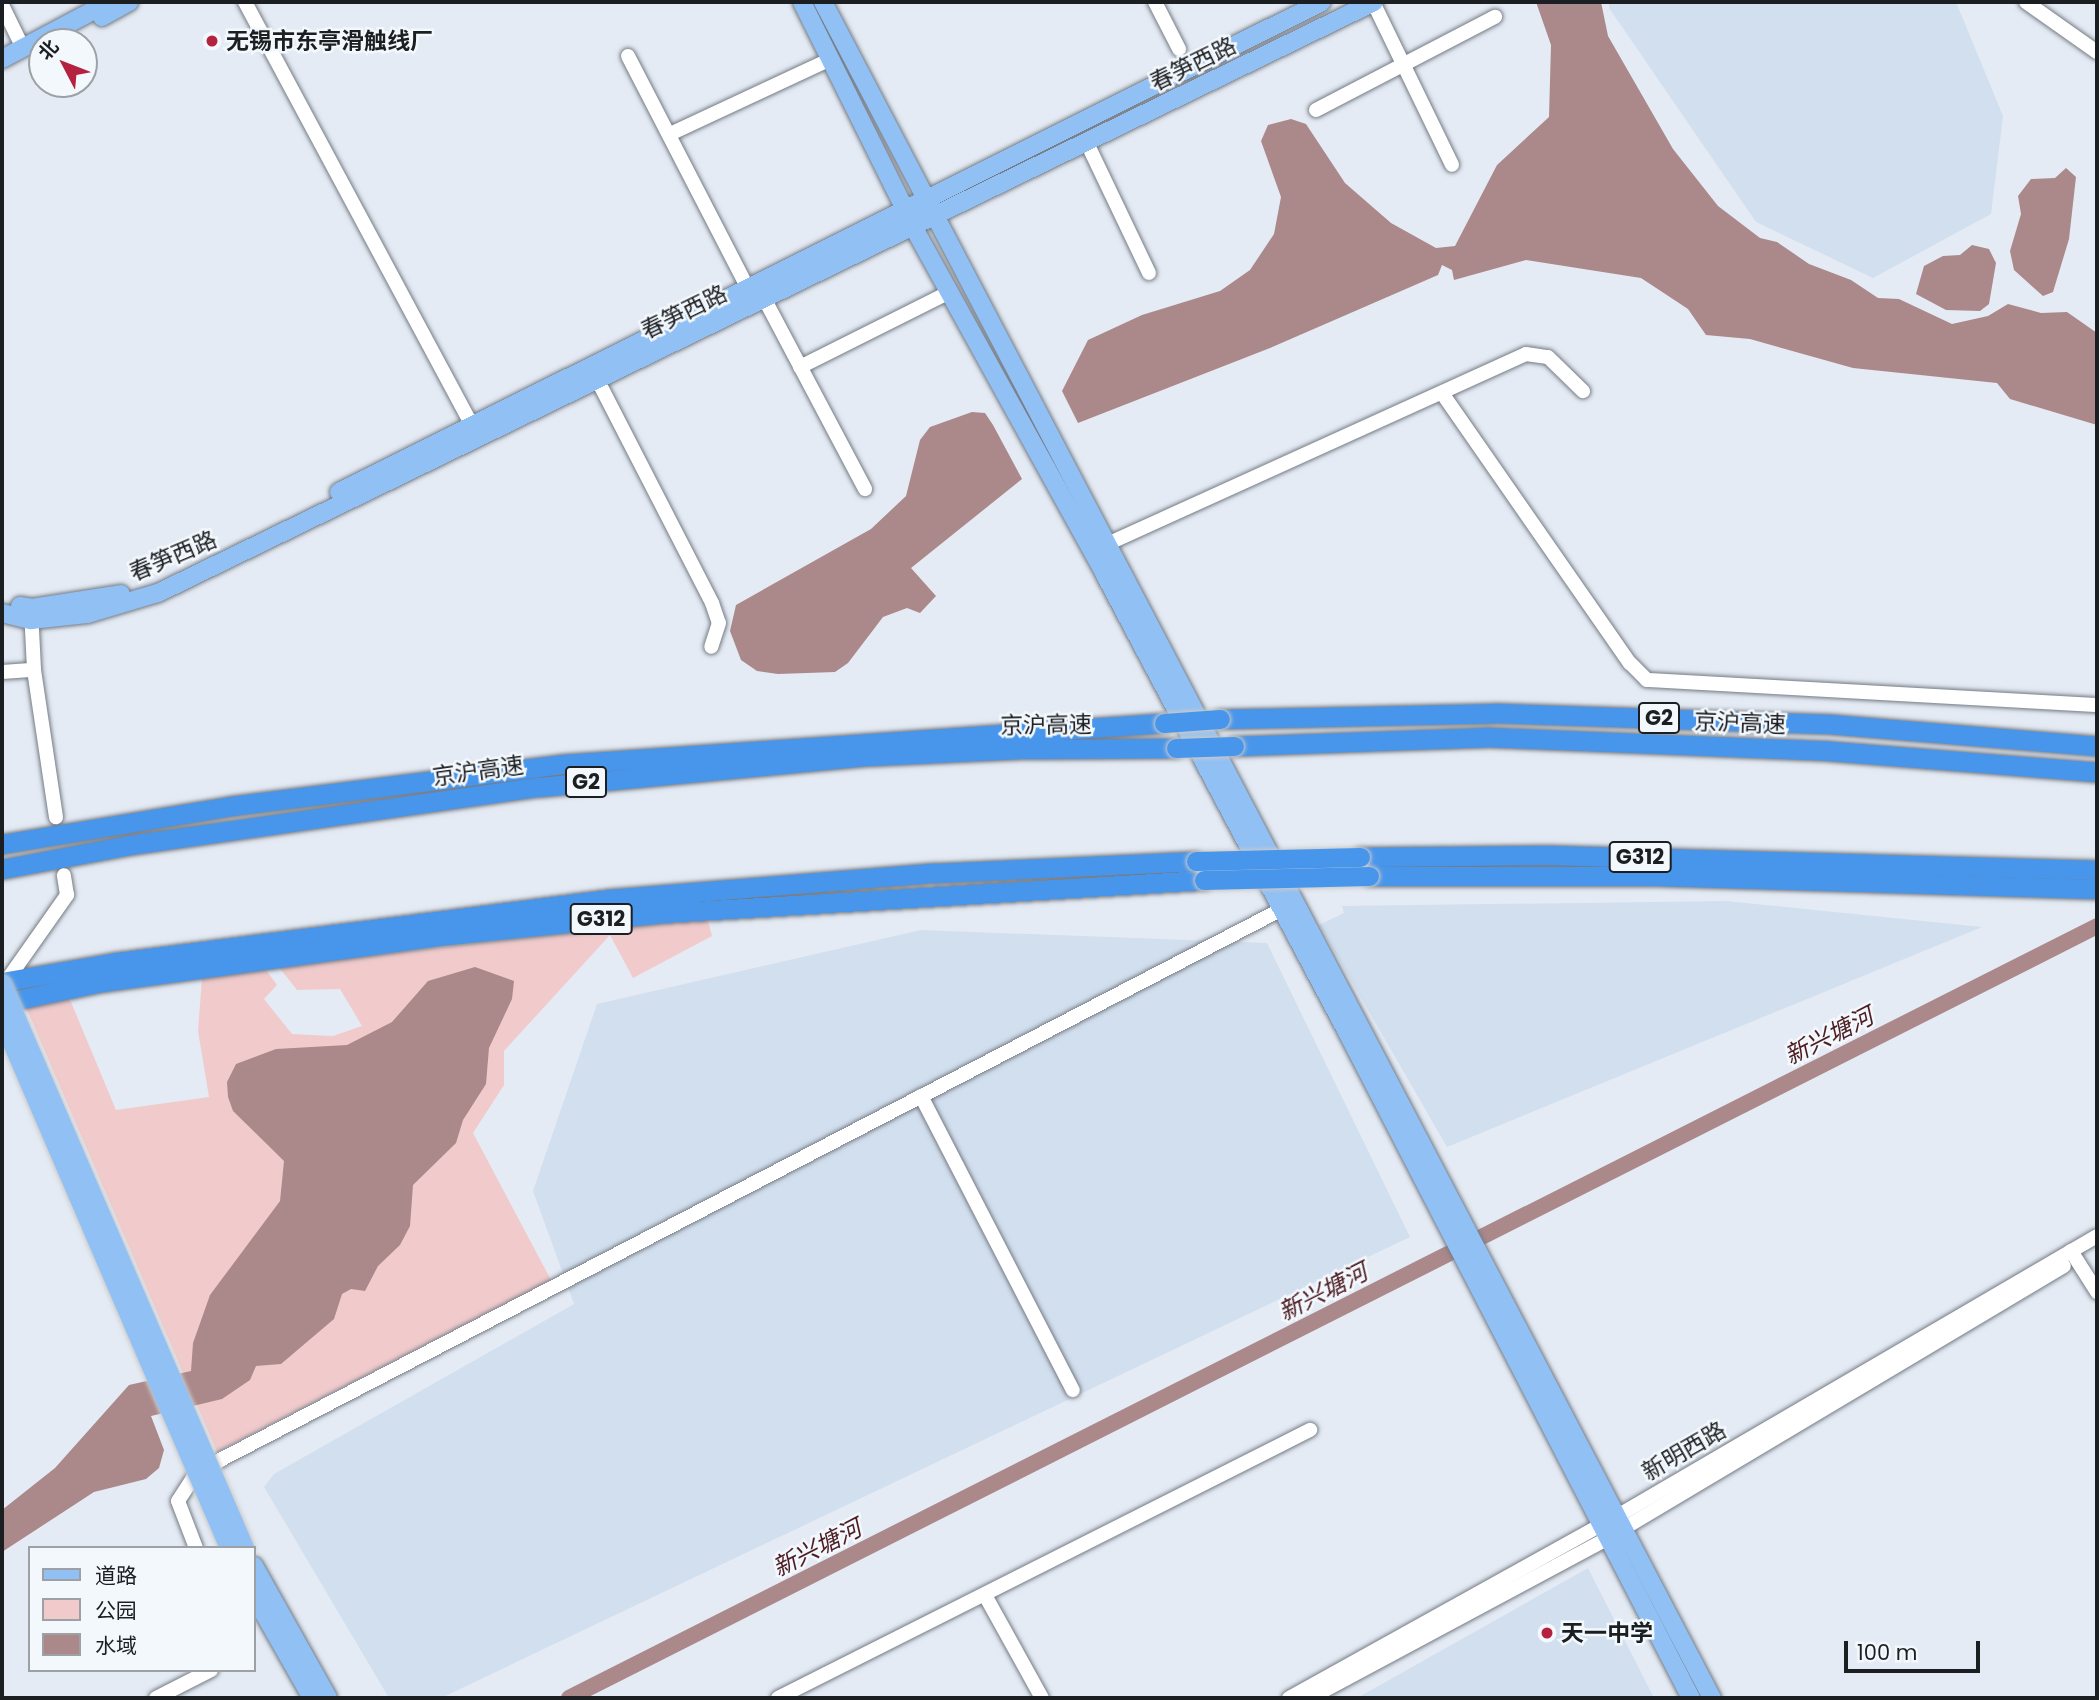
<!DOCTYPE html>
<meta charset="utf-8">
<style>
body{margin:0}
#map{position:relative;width:2099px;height:1700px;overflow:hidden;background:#e4ebf4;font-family:Poppins,"Noto Sans SC",sans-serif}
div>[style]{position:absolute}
.built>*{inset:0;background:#d2dfee}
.green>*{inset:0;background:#f1cbcc}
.water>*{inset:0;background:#ab888a}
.river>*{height:16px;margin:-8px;padding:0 8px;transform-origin:8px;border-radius:8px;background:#ab888a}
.roads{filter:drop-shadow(0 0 2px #757b84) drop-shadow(0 0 2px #757b84)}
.minor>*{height:14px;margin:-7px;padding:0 7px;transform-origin:7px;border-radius:7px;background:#fff}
.major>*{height:18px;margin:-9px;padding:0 9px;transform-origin:9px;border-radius:9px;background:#91c0f4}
.highway>*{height:19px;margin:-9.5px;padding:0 9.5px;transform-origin:9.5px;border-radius:9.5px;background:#4896ec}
.bridges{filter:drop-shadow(0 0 2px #c9c9ca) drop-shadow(0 0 2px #c9c9ca)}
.major-bridge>*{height:18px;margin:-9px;padding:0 9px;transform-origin:9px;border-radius:9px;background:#91c0f4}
.highway-bridge>*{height:19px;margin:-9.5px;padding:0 9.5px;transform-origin:9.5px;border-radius:9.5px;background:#4896ec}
.dots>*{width:19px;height:19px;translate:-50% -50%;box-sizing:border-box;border:4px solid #f3f8fd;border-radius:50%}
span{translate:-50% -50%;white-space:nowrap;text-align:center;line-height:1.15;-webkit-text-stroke:5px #f3f8fd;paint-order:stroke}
.shield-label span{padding:2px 5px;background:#f3f8fd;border:2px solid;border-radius:5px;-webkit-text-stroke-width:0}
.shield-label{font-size:21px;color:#1c1f22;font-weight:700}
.poi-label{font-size:23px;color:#1c1f22;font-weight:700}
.left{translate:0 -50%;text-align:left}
.street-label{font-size:23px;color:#1c1f22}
.water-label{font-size:24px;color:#4c1c21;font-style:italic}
.frame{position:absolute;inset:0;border:4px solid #1c1f22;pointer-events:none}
.legend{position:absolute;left:28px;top:1546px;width:228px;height:126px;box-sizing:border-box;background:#f3f8fd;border:2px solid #9da1a5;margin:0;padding:9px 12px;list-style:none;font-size:21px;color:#1c1f22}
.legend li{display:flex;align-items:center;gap:14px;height:35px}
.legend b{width:35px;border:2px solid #9da1a5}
.north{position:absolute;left:28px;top:28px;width:70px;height:70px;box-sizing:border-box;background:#f3f8fd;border:2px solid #9da1a5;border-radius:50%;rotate:312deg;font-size:19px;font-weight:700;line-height:28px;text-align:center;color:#1c1f22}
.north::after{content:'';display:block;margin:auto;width:24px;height:32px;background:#b42240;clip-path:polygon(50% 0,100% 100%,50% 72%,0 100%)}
.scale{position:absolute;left:1844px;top:1641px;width:136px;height:32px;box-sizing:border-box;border:4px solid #1c1f22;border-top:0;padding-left:9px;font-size:21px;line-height:24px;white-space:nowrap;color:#1c1f22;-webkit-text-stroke:5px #f3f8fd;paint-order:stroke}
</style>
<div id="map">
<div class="built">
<div style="clip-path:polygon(1609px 2px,1956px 2px,2003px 116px,1991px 214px,1873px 278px,1756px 222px,1609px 8px)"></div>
<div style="clip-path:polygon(1726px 901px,1982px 927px,1447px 1147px,1319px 925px,1344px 913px,1342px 906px)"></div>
<div style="clip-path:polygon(921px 930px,1267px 943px,1410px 1237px,441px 1698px,389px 1698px,264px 1487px,274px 1474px,574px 1304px,533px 1191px,597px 1004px)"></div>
<div style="clip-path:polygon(1588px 1568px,1654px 1698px,1357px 1698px)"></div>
</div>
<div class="green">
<div style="clip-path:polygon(707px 917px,712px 936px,633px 978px,610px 935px,504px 1051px,504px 1085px,473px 1133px,551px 1280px,217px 1452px,24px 1003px,63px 996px,71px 1002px,116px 1110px,209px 1097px,198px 1031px,202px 978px,264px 967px,277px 985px,264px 999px,292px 1034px,333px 1036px,362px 1026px,340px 989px,297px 990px,278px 966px)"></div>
</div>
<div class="water">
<div style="clip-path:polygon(1536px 2px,1601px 2px,1608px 36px,1673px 149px,1718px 206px,1760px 238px,1777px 242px,1809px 264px,1851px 280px,1878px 298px,1899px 299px,1952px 324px,1988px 316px,2008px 304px,2041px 313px,2067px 312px,2097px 333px,2097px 425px,2010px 399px,1997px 383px,1853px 368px,1750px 339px,1706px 335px,1688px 309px,1641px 278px,1526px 260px,1454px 280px,1452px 270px,1442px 265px,1438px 275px,1270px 348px,1078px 423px,1062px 391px,1088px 340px,1142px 315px,1220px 291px,1250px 270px,1274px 234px,1281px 197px,1261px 141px,1268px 125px,1291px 119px,1306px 124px,1345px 183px,1391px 223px,1436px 248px,1455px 246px,1497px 165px,1549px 117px,1551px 45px)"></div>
<div style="clip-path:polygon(2066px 168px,2076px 177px,2069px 239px,2053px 292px,2043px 296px,2014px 270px,2010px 251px,2021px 214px,2018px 196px,2031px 179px,2055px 178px)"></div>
<div style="clip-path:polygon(1972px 245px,1989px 249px,1996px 263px,1989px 304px,1980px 311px,1946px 310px,1916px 294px,1924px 266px,1943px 256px,1960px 255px)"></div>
<div style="clip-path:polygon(972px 412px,985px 413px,993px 425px,1022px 479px,911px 568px,936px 596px,920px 613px,907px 608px,883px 617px,848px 663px,835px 672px,778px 674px,757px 671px,741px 660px,730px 631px,736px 605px,871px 529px,906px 496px,920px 440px,930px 427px)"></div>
<div style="clip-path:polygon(475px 967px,514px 981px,512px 999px,489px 1048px,486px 1084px,463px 1120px,456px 1143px,413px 1185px,410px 1226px,400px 1245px,378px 1266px,365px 1291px,351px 1289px,342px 1294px,334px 1319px,281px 1364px,256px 1366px,250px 1380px,222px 1399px,151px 1416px,164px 1450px,159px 1468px,146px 1479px,94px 1492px,2px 1552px,2px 1510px,55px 1468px,129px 1385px,191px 1371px,193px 1343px,210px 1295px,280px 1201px,284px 1161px,233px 1111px,228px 1097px,227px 1082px,236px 1064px,276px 1049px,347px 1045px,392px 1022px,428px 981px)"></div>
</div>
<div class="river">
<div style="left:569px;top:1698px;width:1712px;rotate:-26.8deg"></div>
</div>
<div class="roads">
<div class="minor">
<div style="left:245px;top:2px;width:489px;rotate:61.8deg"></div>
<div style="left:1155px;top:2px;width:53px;rotate:62.9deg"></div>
<div style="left:1373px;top:2px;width:181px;rotate:64.1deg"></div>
<div style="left:2026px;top:2px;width:87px;rotate:35.2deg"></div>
<div style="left:2px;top:5px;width:48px;rotate:64deg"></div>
<div style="left:628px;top:56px;width:260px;rotate:62.7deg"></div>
<div style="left:1316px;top:110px;width:202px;rotate:-27.5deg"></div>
<div style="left:670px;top:134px;width:178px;rotate:-25deg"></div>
<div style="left:1087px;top:143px;width:144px;rotate:64.5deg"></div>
<div style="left:765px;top:300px;width:214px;rotate:62.1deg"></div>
<div style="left:800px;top:367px;width:168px;rotate:-26.6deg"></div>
<div style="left:598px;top:381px;width:250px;rotate:62.8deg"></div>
<div style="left:712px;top:603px;width:21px;rotate:71deg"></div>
<div style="left:719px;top:623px;width:25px;rotate:108deg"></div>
<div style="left:1442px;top:393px;width:329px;rotate:55.2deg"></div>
<div style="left:1630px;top:663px;width:24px;rotate:45deg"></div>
<div style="left:1647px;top:680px;width:451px;rotate:3.2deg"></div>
<div style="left:1105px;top:545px;width:462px;rotate:-24.4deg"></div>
<div style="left:1526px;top:354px;width:22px;rotate:8deg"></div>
<div style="left:1548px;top:357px;width:49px;rotate:44.2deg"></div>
<div style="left:31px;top:610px;width:60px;rotate:87.1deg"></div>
<div style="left:34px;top:670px;width:149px;rotate:81.5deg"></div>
<div style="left:2px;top:672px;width:32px;rotate:-4deg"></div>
<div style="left:5px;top:983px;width:108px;rotate:-54.8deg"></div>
<div style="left:67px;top:895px;width:20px;rotate:-99deg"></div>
<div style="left:921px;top:1096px;width:331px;rotate:62.7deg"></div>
<div style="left:2071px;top:1251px;width:49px;rotate:57.6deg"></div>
<div style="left:196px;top:1548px;width:50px;rotate:-111deg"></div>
<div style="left:178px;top:1501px;width:30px;rotate:-57deg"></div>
<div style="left:194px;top:1476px;width:33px;rotate:-31deg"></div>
<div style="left:222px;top:1459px;width:1194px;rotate:-27.42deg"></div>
<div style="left:986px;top:1597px;width:115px;rotate:61deg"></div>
<div style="left:156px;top:1698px;width:62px;rotate:-27deg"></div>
<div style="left:778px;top:1698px;width:596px;rotate:-26.74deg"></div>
<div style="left:1289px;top:1698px;width:377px;rotate:-29deg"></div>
<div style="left:1619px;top:1515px;width:553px;rotate:-30.27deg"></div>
<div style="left:1310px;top:1698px;width:336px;rotate:-28.2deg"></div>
<div style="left:1606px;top:1539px;width:533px;rotate:-30.8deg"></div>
</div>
<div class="major">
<div style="left:802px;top:2px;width:254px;rotate:63.6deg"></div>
<div style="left:915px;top:230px;width:392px;rotate:61.1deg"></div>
<div style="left:1104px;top:573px;width:517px;rotate:62.1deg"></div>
<div style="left:1346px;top:1030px;width:752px;rotate:62.69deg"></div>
<div style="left:823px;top:2px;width:1915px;rotate:62.34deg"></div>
<div style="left:102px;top:17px;width:31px;rotate:-29deg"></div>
<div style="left:2px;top:59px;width:121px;rotate:-28deg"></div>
<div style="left:339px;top:492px;width:1098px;rotate:-26.5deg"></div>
<div style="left:20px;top:606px;width:12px;rotate:9deg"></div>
<div style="left:32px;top:608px;width:90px;rotate:-8.9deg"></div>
<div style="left:2px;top:613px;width:30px;rotate:14deg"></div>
<div style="left:31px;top:620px;width:56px;rotate:-6.1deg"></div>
<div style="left:87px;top:614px;width:74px;rotate:-16.5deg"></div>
<div style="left:158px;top:593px;width:1352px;rotate:-25.92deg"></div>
<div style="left:254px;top:1566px;width:151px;rotate:60.7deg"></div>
<div style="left:254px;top:1596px;width:117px;rotate:60.4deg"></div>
</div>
<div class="highway">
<div style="left:1220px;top:719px;width:275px;rotate:-1.2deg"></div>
<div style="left:1495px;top:713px;width:334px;rotate:1.9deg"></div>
<div style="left:1829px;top:724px;width:269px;rotate:4.7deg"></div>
<div style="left:1234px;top:746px;width:252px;rotate:-2deg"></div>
<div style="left:1486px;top:737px;width:344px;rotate:2.3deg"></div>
<div style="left:1830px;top:751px;width:268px;rotate:4.5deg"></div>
<div style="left:2px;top:844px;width:232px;rotate:-9.4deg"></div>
<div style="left:231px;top:806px;width:336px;rotate:-7.2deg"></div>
<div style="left:564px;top:764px;width:601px;rotate:-3.91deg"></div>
<div style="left:1360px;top:857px;width:187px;rotate:-0.6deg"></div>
<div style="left:1547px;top:855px;width:550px;rotate:1.56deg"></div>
<div style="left:2px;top:869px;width:129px;rotate:-10.7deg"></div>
<div style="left:129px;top:845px;width:414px;rotate:-8.1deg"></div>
<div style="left:539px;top:787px;width:331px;rotate:-5.4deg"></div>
<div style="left:869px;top:756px;width:157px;rotate:-2.6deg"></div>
<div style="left:1026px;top:749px;width:150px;rotate:-0.4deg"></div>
<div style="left:1369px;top:876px;width:288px"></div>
<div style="left:1657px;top:876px;width:440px;rotate:1.7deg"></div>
<div style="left:2px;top:982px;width:117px;rotate:-9.9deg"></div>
<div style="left:117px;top:962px;width:496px;rotate:-7.3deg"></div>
<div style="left:609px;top:899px;width:326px;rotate:-4.6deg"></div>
<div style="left:934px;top:873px;width:262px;rotate:-2.6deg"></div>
<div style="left:2px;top:1003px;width:102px;rotate:-11.9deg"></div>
<div style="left:102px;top:982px;width:348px;rotate:-7.8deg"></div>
<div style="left:447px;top:935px;width:218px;rotate:-5.8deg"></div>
<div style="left:664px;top:913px;width:541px;rotate:-3.5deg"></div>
</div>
</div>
<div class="bridges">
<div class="major-bridge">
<div style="left:2px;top:984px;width:614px;rotate:66.69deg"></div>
<div style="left:2px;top:1020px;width:575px;rotate:66.74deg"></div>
</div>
<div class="highway-bridge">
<div style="left:1164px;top:723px;width:56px;rotate:-4.1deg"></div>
<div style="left:1176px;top:748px;width:58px;rotate:-2deg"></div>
<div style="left:1196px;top:861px;width:164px;rotate:-1.4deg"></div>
<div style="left:1204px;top:880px;width:165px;rotate:-1.4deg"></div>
</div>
</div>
<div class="dots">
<div style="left:212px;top:41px;background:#b42240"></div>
<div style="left:1547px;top:1633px;background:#b42240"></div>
</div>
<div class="shield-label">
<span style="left:1659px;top:718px">G2</span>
<span style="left:586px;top:782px">G2</span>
<span style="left:1640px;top:857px">G312</span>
<span style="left:601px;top:919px">G312</span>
</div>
<div class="poi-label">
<span class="left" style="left:226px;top:41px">无锡市东亭滑触线厂</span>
<span class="left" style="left:1561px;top:1633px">天一中学</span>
</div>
<div class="street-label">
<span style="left:1193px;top:64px;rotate:-26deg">春笋西路</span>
<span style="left:684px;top:312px;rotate:-26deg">春笋西路</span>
<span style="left:173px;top:556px;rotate:-23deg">春笋西路</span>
<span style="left:1740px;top:723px;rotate:2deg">京沪高速</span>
<span style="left:1046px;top:725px;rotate:-1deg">京沪高速</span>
<span style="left:478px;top:771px;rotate:-8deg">京沪高速</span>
<span style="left:1684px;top:1451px;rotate:-30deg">新明西路</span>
</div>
<div class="water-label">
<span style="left:1829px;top:1036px;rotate:-27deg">新兴塘河</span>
<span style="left:1323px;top:1292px;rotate:-27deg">新兴塘河</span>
<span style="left:817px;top:1548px;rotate:-27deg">新兴塘河</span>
</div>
<div class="frame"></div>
<ul class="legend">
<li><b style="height:9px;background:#91c0f4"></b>道路</li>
<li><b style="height:19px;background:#f1cbcc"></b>公园</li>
<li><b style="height:19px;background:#ab888a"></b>水域</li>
</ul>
<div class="north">北</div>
<div class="scale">100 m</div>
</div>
